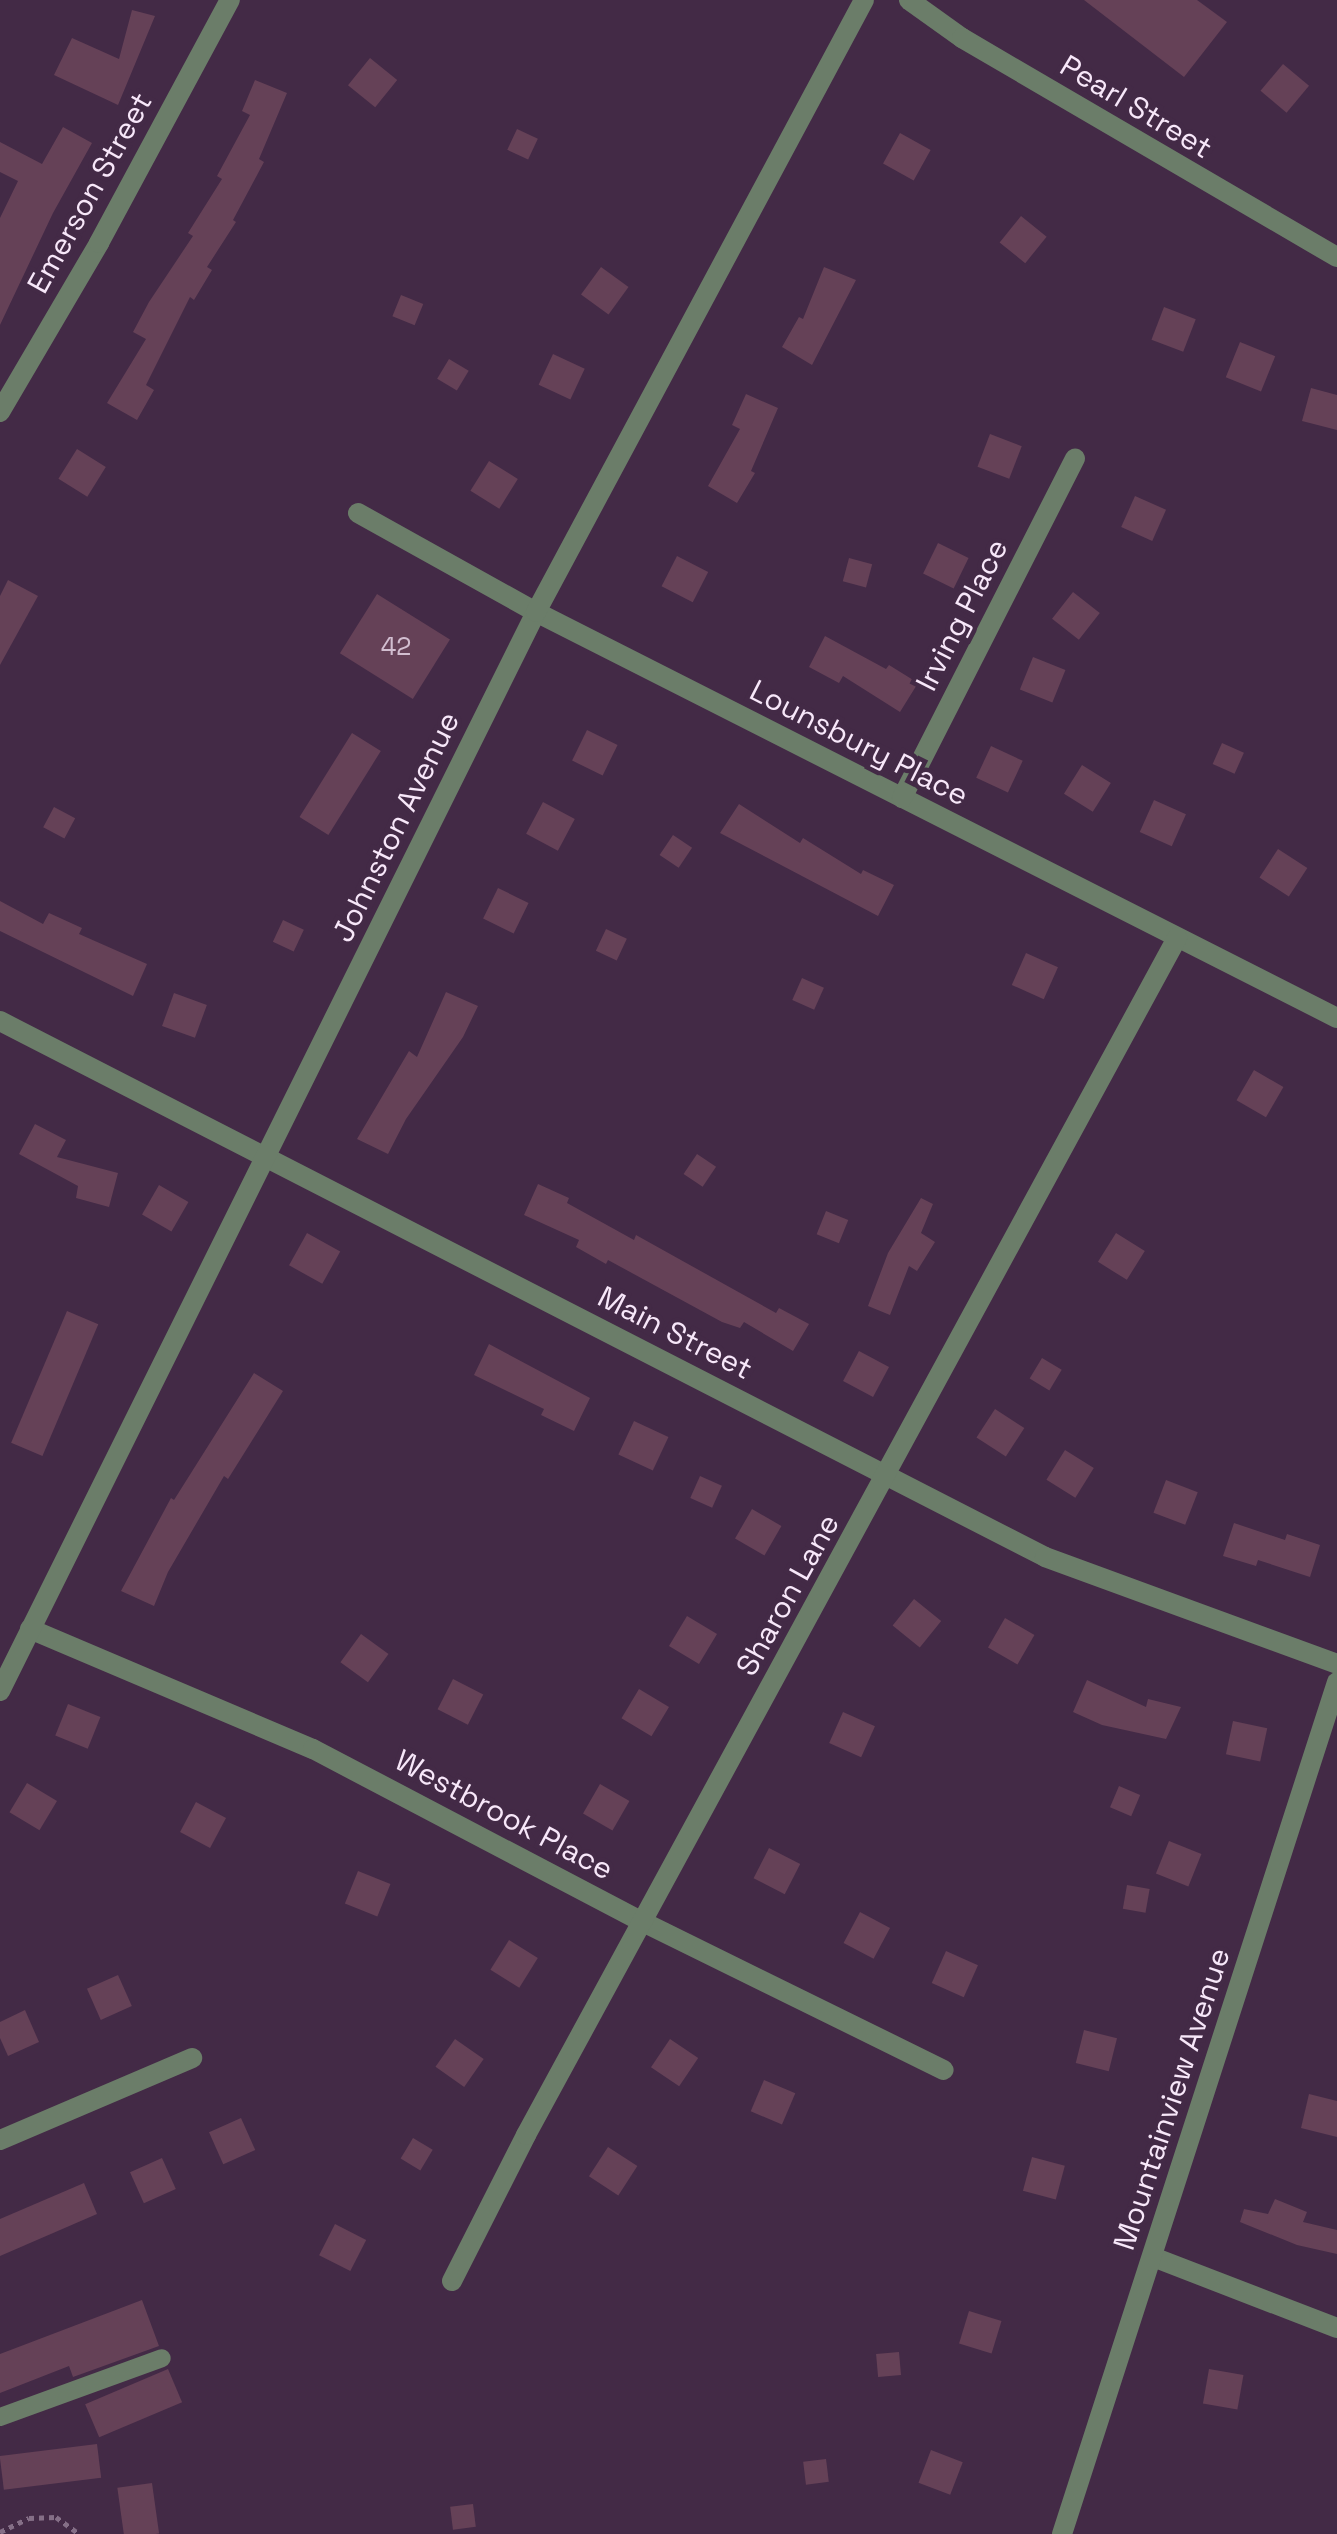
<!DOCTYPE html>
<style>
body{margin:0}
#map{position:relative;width:1337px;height:2534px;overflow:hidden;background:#432a46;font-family:"Space Grotesk",sans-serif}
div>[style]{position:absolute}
.building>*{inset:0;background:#654157;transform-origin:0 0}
.path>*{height:5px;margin-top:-2.5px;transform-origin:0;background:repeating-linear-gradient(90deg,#856f87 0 5px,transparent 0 10px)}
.service>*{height:18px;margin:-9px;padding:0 9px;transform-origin:9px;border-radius:9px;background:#6b7d69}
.minor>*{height:20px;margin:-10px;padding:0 10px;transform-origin:10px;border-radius:10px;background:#6b7d69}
span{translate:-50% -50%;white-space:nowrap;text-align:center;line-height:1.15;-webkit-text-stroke:9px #432a46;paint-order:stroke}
.number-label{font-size:25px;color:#d2bed0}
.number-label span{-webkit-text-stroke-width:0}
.street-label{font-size:30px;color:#f7e7f9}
</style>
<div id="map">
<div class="building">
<div style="clip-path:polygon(1084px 0,1197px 0,1227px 22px,1184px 77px)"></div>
<div style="clip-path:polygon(132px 10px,155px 16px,118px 105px,54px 75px,72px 38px,119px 59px)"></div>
<div style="left:370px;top:58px;width:35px;height:35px;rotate:39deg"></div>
<div style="left:1283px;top:64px;width:34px;height:35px;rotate:40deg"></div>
<div style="clip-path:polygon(255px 80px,287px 93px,259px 159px,264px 162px,233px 220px,236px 222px,207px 267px,212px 270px,194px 300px,190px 297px,146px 385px,154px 390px,137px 420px,107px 403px,146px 339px,133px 332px,149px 302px,193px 236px,188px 233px,222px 179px,217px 176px,250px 115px,242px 111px)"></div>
<div style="clip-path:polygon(63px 127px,92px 143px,53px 213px,0 325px,0 218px,18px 181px,0 172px,0 142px,42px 164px)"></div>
<div style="left:517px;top:129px;width:23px;height:23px;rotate:25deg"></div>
<div style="left:900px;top:133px;width:35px;height:35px;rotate:29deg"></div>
<div style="left:1021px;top:216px;width:33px;height:34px;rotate:39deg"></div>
<div style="left:601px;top:267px;width:34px;height:34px;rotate:36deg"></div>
<div style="clip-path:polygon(824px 267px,856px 280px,812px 365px,782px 347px,799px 317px,803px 319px)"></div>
<div style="left:401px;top:295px;width:24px;height:23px;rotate:22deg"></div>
<div style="left:1164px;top:307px;width:34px;height:35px;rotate:21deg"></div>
<div style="left:1240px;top:342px;width:38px;height:38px;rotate:22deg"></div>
<div style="left:553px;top:354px;width:35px;height:34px;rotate:25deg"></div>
<div style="left:449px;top:359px;width:23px;height:23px;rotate:31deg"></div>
<div style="clip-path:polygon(1311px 388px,1337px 395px,1337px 430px,1302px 421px)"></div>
<div style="clip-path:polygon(746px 394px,778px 408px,751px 471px,755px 473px,737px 503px,708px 486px,740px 429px,732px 425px)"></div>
<div style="left:990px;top:434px;width:34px;height:35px;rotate:21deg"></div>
<div style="left:77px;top:449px;width:34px;height:35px;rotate:32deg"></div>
<div style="left:489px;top:461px;width:34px;height:35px;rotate:32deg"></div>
<div style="left:1135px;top:496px;width:34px;height:34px;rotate:24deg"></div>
<div style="left:938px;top:543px;width:34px;height:34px;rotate:26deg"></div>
<div style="left:677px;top:556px;width:35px;height:34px;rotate:27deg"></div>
<div style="left:849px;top:558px;width:24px;height:24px;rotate:15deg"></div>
<div style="clip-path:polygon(8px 580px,38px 596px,0 665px,0 596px)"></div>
<div style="left:1073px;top:592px;width:34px;height:34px;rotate:38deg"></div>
<div style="left:377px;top:594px;width:86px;height:70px;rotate:32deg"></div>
<div style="clip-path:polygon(825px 636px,886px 669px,889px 665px,918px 683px,900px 712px,843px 676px,839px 683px,809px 667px)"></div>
<div style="left:1033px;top:657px;width:35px;height:35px;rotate:22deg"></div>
<div style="left:587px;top:730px;width:34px;height:34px;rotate:26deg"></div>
<div style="left:352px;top:733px;width:34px;height:99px;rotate:32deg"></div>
<div style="left:1222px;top:743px;width:24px;height:23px;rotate:24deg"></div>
<div style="left:991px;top:746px;width:35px;height:35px;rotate:25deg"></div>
<div style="left:1082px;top:765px;width:34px;height:34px;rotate:32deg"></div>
<div style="left:1154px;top:800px;width:35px;height:35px;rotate:24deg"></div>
<div style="left:543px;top:802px;width:36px;height:36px;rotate:28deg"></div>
<div style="clip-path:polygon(739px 804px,800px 843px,803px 838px,861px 874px,863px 870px,894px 885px,878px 916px,720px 833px)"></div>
<div style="left:54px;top:807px;width:24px;height:23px;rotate:28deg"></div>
<div style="left:673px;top:835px;width:23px;height:24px;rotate:34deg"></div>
<div style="left:1278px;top:849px;width:35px;height:34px;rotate:33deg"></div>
<div style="left:498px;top:888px;width:34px;height:34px;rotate:26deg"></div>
<div style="clip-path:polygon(0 901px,43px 924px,49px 913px,82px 928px,79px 934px,147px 964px,133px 996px,0 931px)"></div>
<div style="left:283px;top:920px;width:23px;height:24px;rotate:25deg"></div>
<div style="left:606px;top:929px;width:23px;height:24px;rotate:25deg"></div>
<div style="left:1026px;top:953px;width:35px;height:35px;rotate:24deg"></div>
<div style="left:802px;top:978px;width:24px;height:24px;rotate:24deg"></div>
<div style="clip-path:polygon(446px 992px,478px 1006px,463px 1037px,406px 1119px,388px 1154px,357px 1139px,409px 1051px,417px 1057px)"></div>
<div style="left:174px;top:993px;width:35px;height:35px;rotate:20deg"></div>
<div style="left:1254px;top:1070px;width:34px;height:35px;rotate:30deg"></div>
<div style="clip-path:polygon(35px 1124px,66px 1140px,57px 1157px,118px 1173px,109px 1207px,76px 1198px,78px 1186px,19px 1154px)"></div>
<div style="left:697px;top:1154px;width:23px;height:24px;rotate:34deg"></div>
<div style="clip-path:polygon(538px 1184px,569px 1198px,567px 1203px,634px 1240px,636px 1235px,776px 1313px,779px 1308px,809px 1324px,793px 1351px,744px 1322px,740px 1328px,722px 1322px,608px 1260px,606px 1264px,576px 1247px,579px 1240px,524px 1215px)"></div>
<div style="left:159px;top:1185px;width:34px;height:34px;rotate:30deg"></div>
<div style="clip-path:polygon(921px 1198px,933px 1204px,921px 1233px,935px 1242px,917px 1271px,909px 1266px,890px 1315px,868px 1306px,888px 1253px)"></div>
<div style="left:826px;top:1211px;width:24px;height:25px;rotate:22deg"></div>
<div style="left:307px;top:1233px;width:38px;height:37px;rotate:29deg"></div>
<div style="left:1116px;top:1233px;width:34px;height:34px;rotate:32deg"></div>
<div style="left:67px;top:1311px;width:34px;height:143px;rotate:23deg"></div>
<div style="clip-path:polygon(489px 1344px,590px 1398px,574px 1431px,541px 1415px,544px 1409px,474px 1375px)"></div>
<div style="left:859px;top:1351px;width:34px;height:34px;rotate:28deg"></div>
<div style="left:1042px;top:1358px;width:23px;height:24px;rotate:31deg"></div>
<div style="clip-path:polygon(254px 1373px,283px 1391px,228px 1479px,224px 1476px,168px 1572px,154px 1606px,121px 1591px,171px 1498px,174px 1500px)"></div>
<div style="left:995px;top:1409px;width:35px;height:34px;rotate:33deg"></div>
<div style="left:634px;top:1421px;width:38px;height:37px;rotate:25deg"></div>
<div style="left:1065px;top:1450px;width:34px;height:35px;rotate:32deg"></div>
<div style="left:700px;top:1476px;width:24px;height:24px;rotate:24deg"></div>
<div style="left:1166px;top:1480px;width:34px;height:35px;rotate:21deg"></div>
<div style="left:752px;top:1509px;width:34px;height:34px;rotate:30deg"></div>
<div style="clip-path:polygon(1234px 1523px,1285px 1540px,1287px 1534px,1320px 1545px,1310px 1577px,1258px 1560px,1256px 1566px,1223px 1556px)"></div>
<div style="left:914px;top:1599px;width:35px;height:34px;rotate:39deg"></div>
<div style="left:687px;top:1616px;width:35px;height:35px;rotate:31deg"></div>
<div style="left:1005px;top:1618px;width:34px;height:34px;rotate:30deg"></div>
<div style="left:361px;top:1634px;width:34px;height:35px;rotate:36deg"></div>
<div style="left:453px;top:1679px;width:34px;height:34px;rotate:27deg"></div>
<div style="clip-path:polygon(1087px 1680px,1146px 1707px,1148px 1699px,1181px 1707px,1166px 1739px,1102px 1725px,1073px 1712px)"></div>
<div style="left:639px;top:1689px;width:35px;height:34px;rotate:31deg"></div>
<div style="left:68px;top:1704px;width:35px;height:34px;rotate:22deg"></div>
<div style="left:843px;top:1712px;width:35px;height:34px;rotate:24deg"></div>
<div style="left:1233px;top:1721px;width:35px;height:34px;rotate:12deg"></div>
<div style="left:27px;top:1783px;width:35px;height:34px;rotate:31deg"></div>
<div style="left:600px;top:1784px;width:34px;height:34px;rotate:30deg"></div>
<div style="left:1119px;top:1786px;width:23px;height:23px;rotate:23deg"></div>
<div style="left:196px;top:1802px;width:34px;height:34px;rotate:28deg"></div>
<div style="left:1169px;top:1841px;width:35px;height:35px;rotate:22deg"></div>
<div style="left:769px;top:1848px;width:35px;height:34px;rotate:27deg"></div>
<div style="left:358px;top:1871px;width:35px;height:35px;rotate:22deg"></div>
<div style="left:1127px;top:1885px;width:23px;height:24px;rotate:10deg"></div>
<div style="left:860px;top:1912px;width:34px;height:35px;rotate:28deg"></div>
<div style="left:509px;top:1940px;width:34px;height:35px;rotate:32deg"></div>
<div style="left:946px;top:1951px;width:35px;height:35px;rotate:24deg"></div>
<div style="left:118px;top:1975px;width:34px;height:34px;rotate:66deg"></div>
<div style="clip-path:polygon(25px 2010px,39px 2042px,8px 2056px,0 2038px,0 2022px)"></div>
<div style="left:1084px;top:2030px;width:34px;height:34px;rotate:14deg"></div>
<div style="left:455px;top:2039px;width:35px;height:34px;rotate:35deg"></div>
<div style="left:670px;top:2039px;width:34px;height:34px;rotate:34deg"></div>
<div style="left:764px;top:2080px;width:34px;height:34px;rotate:23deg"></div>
<div style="clip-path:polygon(1309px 2094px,1337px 2101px,1337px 2137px,1301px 2128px)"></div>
<div style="left:241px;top:2118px;width:35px;height:35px;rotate:66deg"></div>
<div style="left:413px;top:2138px;width:23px;height:24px;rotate:31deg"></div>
<div style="left:608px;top:2147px;width:35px;height:35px;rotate:33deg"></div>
<div style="left:1032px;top:2157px;width:34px;height:35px;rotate:15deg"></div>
<div style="left:162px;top:2158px;width:34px;height:35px;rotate:66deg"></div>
<div style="clip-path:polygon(84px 2183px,97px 2214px,0 2256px,0 2219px)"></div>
<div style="clip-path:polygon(1275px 2199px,1307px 2212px,1303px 2222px,1337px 2230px,1337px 2254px,1297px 2245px,1240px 2222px,1244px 2209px,1268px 2214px)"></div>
<div style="left:335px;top:2224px;width:35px;height:35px;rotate:27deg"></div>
<div style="clip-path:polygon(142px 2300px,159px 2346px,73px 2377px,69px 2366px,0 2393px,0 2354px)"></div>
<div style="left:969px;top:2311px;width:34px;height:34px;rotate:17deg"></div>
<div style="left:899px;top:2352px;width:23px;height:23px;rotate:85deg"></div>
<div style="left:168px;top:2369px;width:36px;height:90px;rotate:67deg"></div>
<div style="left:1209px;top:2369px;width:35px;height:35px;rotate:10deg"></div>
<div style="left:97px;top:2444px;width:34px;height:98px;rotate:83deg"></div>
<div style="left:931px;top:2450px;width:34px;height:35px;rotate:21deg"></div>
<div style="left:826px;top:2459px;width:23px;height:23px;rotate:83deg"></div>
<div style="left:152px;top:2483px;width:51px;height:35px;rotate:82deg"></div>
<div style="left:473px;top:2504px;width:23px;height:23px;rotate:83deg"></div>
</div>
<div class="path">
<div style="left:0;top:2532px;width:32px;rotate:-26deg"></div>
<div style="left:29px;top:2518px;width:27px;rotate:-2deg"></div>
<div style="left:56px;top:2517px;width:29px;rotate:36deg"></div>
</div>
<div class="service">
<div style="left:0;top:2417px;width:172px;rotate:-20deg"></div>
</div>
<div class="minor">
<div style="left:909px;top:0;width:65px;rotate:35.6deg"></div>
<div style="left:962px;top:38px;width:434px;rotate:30.3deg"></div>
<div style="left:0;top:412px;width:196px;rotate:-59.6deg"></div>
<div style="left:99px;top:243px;width:276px;rotate:-61.7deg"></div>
<div style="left:358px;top:513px;width:204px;rotate:29.1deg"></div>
<div style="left:536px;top:612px;width:898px;rotate:26.88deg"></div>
<div style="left:902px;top:798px;width:381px;rotate:-63deg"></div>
<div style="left:0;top:1021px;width:1174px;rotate:27.15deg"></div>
<div style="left:1045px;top:1557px;width:311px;rotate:20.1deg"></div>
<div style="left:30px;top:1629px;width:307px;rotate:23deg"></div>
<div style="left:313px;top:1749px;width:373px;rotate:27.7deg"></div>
<div style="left:643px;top:1922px;width:335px;rotate:26.2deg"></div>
<div style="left:0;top:1691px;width:1205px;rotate:-63.58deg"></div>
<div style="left:536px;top:612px;width:694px;rotate:-61.81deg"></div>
<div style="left:0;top:2140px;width:209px;rotate:-23.1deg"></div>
<div style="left:1153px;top:2257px;width:197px;rotate:21.1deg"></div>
<div style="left:452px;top:2281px;width:164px;rotate:-63.1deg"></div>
<div style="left:526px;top:2135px;width:1363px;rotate:-61.46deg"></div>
<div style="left:1062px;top:2534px;width:895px;rotate:-72.11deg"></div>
</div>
<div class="number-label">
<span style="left:396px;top:646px">42</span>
</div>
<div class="street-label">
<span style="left:1136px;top:107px;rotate:31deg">Pearl Street</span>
<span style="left:90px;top:193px;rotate:-61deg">Emerson Street</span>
<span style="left:962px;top:615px;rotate:-63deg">Irving Place</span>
<span style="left:859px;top:743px;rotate:27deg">Lounsbury Place</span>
<span style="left:396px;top:827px;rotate:-64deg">Johnston Avenue</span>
<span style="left:675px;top:1333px;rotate:27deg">Main Street</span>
<span style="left:788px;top:1595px;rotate:-61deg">Sharon Lane</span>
<span style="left:504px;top:1815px;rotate:28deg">Westbrook Place</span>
<span style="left:1172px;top:2099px;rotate:-72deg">Mountainview Avenue</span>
</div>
</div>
